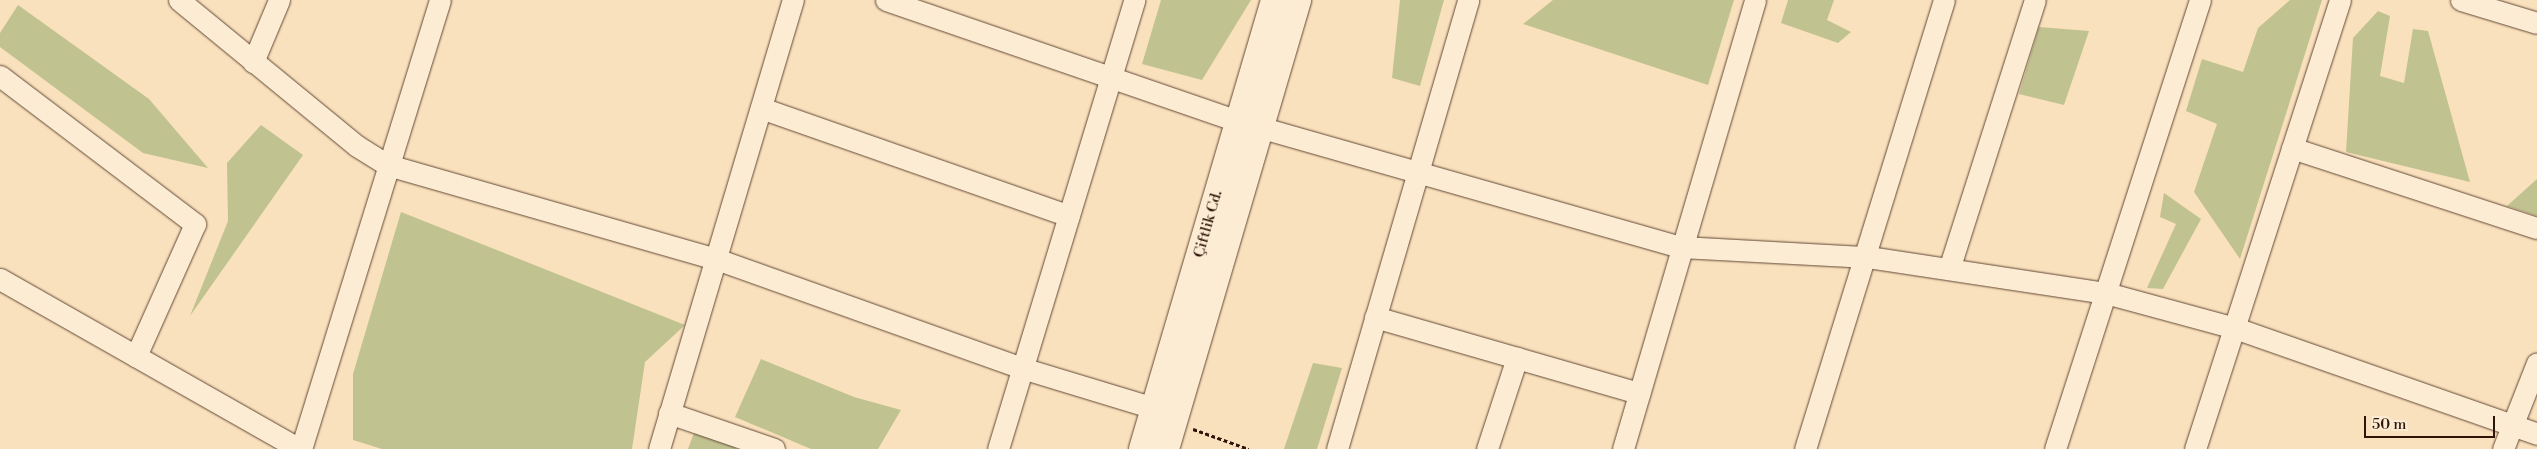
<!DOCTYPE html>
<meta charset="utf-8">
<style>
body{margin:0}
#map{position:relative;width:2537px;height:449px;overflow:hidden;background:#fae1bd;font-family:"Libre Bodoni",serif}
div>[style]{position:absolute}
.green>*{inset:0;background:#c0c290}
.path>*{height:3px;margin-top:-1.5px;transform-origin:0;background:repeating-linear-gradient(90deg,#2f1508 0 4px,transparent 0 6.5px)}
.roads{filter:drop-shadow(0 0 1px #624835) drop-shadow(0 0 1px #624835)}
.minor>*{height:21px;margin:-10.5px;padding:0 10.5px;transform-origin:10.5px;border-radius:10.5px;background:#fcecd4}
.tertiary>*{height:26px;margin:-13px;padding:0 13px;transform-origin:13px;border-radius:13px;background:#fcecd4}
span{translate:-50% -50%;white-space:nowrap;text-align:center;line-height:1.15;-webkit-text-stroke:4px #fcecd4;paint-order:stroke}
.street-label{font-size:15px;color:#2f1508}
.scale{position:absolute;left:2364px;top:416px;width:131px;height:22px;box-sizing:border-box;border:2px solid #2f1508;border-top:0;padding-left:6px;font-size:15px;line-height:18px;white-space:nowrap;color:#2f1508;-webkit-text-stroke:4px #fcecd4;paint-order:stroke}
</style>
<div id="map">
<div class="green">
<div style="clip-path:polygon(1161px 0,1251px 0,1202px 80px,1142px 64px)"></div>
<div style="clip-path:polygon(1400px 0,1444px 0,1420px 86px,1392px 78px)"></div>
<div style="clip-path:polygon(1553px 0,1734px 0,1708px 85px,1523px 24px)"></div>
<div style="clip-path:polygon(1788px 0,1834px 0,1827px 20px,1851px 32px,1838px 43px,1781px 23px)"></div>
<div style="clip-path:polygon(2290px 0,2322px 0,2240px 259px,2194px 192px,2217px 124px,2186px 111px,2202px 59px,2243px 72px,2258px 28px)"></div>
<div style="clip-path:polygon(18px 5px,149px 99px,208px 168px,143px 153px,0 47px,0 33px)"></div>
<div style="clip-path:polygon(2378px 11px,2390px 16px,2380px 76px,2404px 83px,2413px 29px,2428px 31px,2470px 182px,2346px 152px,2353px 38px)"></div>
<div style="clip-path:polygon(2039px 27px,2089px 31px,2064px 105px,2019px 94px)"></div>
<div style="clip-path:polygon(261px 125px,303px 155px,190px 316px,228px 221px,227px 163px)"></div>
<div style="clip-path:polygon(2537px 179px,2537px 216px,2507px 206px)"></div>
<div style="clip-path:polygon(2164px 193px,2201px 219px,2163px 289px,2147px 288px,2176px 224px,2160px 217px)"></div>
<div style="clip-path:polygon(401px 212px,685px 325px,645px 362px,632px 449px,382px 449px,353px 440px,353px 374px)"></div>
<div style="clip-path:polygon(761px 359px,854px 397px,901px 410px,878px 449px,811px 449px,735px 417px)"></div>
<div style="clip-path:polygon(1313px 363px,1342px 368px,1317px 449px,1284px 449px)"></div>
<div style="clip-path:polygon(694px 433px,734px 446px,736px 449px,688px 449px)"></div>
</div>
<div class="path">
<div style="left:1193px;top:429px;width:59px;rotate:19.7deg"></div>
</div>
<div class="roads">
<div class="minor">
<div style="left:179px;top:0;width:230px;rotate:39.4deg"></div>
<div style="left:357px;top:146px;width:36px;rotate:32deg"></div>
<div style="left:388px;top:165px;width:341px;rotate:16deg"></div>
<div style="left:716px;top:259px;width:325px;rotate:19.6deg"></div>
<div style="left:1022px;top:368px;width:138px;rotate:16.9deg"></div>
<div style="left:886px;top:0;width:372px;rotate:19deg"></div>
<div style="left:2461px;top:0;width:79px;rotate:16.8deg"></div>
<div style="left:253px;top:62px;width:67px;rotate:-67.2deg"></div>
<div style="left:0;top:76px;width:245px;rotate:37.2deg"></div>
<div style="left:195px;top:224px;width:145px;rotate:114.1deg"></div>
<div style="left:761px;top:108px;width:326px;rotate:19.3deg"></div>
<div style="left:1259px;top:127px;width:439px;rotate:15.9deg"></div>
<div style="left:1681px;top:247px;width:187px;rotate:3.1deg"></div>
<div style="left:1868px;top:257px;width:241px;rotate:8.6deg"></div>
<div style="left:2106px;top:293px;width:134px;rotate:15.2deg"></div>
<div style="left:2235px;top:328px;width:320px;rotate:19.3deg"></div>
<div style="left:2292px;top:148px;width:258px;rotate:18.1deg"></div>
<div style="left:1950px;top:266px;width:279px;rotate:-72.3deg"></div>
<div style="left:0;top:279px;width:344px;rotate:29.6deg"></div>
<div style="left:1375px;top:317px;width:275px;rotate:16.1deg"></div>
<div style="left:669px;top:413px;width:111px;rotate:18.9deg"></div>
<div style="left:301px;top:449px;width:470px;rotate:-72.8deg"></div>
<div style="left:659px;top:449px;width:469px;rotate:-73.4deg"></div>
<div style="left:998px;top:449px;width:469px;rotate:-73.1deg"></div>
<div style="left:1337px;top:449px;width:468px;rotate:-73.7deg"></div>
<div style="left:1487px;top:449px;width:96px;rotate:-71.8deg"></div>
<div style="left:1623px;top:449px;width:468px;rotate:-73.6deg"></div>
<div style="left:1805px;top:449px;width:470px;rotate:-72.8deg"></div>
<div style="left:2055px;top:449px;width:472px;rotate:-72.1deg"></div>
<div style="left:2195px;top:449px;width:472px;rotate:-72.1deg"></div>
<div style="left:2503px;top:449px;width:92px;rotate:-68.4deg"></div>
</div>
<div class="tertiary">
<div style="left:1142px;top:449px;width:468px;rotate:-73.6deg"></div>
<div style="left:1166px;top:449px;width:468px;rotate:-73.6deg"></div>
</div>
</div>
<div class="street-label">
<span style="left:1208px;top:224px;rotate:-74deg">Çiftlik Cd.</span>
</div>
<div class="scale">50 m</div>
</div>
